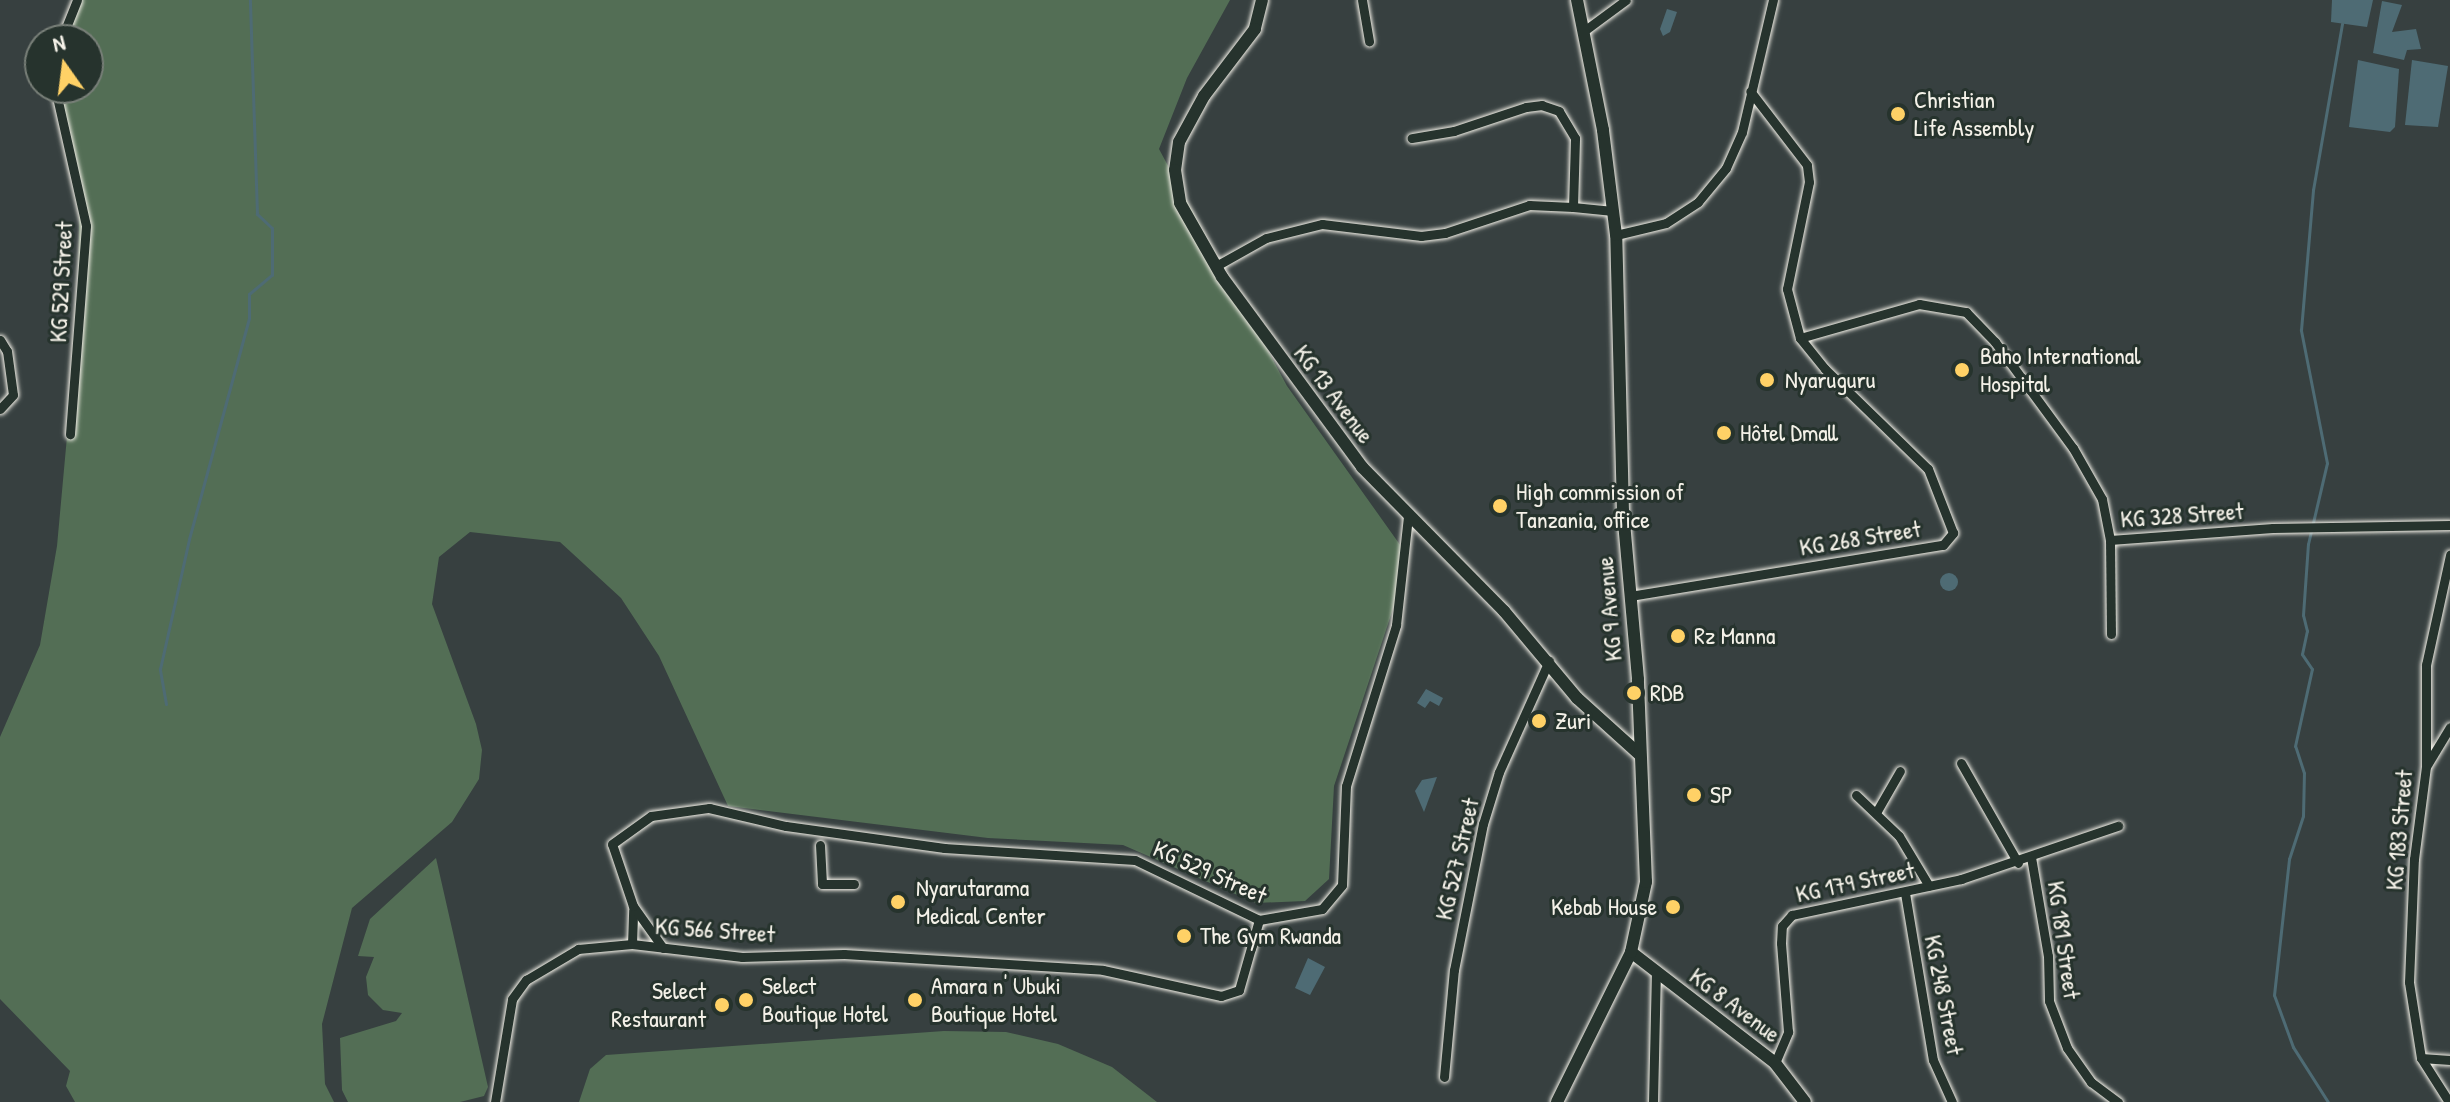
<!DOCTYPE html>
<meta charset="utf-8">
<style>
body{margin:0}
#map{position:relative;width:2450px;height:1102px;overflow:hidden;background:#374040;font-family:"Patrick Hand",sans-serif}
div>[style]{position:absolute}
.green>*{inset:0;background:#536e55}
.water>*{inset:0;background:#4e6b74}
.round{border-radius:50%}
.stream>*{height:3px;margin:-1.5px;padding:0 1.5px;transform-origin:1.5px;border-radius:1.5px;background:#4e6b74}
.roads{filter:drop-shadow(0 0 2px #f4f1e8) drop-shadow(0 0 2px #f4f1e8)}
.street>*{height:9px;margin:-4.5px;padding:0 4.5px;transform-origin:4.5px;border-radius:4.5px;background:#26332d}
.secondary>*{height:12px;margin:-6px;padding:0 6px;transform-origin:6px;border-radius:6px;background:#26332d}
.dots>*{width:22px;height:22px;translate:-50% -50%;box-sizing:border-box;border:4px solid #26332d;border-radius:50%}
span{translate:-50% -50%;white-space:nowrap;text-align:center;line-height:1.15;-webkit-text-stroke:6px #26332d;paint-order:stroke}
.poi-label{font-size:24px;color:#f4f1e8}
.left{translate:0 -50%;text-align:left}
.right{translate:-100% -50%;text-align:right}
.street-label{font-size:24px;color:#f4f1e8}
.north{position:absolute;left:24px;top:24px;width:80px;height:80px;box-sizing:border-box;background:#26332d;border:2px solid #787f78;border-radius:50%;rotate:346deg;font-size:22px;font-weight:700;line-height:32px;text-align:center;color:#f4f1e8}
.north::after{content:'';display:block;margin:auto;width:28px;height:36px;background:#ffd166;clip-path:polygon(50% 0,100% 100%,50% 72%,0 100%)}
</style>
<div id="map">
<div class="green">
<div style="clip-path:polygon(78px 0,1230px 0,1187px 78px,1159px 149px,1287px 386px,1403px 549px,1396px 600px,1334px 786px,1329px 879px,1305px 901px,1256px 903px,1123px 845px,988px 838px,728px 806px,659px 656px,621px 598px,560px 542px,470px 532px,439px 557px,432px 604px,476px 724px,482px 750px,479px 779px,452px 822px,352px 908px,322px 1024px,325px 1084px,334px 1102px,75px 1102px,66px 1086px,70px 1071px,0 999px,0 737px,40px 645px,57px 546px,78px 316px,79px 214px,58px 88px,88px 88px,88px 40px,66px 40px)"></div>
<div style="clip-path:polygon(436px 858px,488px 1087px,484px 1096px,460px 1102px,348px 1102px,342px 1090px,340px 1038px,396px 1021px,402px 1013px,383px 1010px,368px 995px,366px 977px,374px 957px,358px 956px,370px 919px)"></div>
<div style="clip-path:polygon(944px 1031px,1006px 1032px,1058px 1044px,1112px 1067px,1157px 1102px,579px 1102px,590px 1069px,606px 1055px)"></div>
</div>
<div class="water">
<div style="clip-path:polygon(2332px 0,2373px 0,2367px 27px,2331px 22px)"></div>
<div style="clip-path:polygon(2382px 1px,2402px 5px,2392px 32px,2416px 29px,2421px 49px,2407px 50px,2404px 60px,2373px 53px)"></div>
<div style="clip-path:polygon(1667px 9px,1677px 12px,1670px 32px,1663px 36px,1660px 29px)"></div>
<div style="clip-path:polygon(2358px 60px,2399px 69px,2395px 127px,2390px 132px,2349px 127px)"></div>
<div style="clip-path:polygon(2412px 60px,2448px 66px,2438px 127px,2405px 125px)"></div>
<div class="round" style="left:1940px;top:573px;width:18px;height:18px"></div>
<div style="clip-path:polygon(1426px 689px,1443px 698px,1439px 706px,1430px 701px,1425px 708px,1417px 703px)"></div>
<div style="clip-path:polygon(1437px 777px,1424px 812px,1415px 791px,1422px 780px)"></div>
<div style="clip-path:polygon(1308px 958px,1325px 967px,1310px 995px,1295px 988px)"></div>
</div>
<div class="stream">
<div style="left:166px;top:704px;width:36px;rotate:-100deg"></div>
<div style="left:160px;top:669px;width:133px;rotate:-77.4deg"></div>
<div style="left:189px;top:539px;width:229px;rotate:-74.8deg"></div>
<div style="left:249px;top:318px;width:24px;rotate:-90deg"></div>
<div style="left:249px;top:294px;width:30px;rotate:-40deg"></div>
<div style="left:272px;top:275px;width:47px;rotate:-90deg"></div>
<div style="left:272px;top:228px;width:21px;rotate:-137deg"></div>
<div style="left:257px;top:214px;width:214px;rotate:-91.9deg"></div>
<div style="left:2328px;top:1102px;width:65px;rotate:-122.5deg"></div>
<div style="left:2293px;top:1047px;width:55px;rotate:-110.1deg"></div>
<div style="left:2274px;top:995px;width:137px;rotate:-83.7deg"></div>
<div style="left:2289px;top:859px;width:45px;rotate:-72deg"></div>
<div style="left:2303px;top:816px;width:43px;rotate:-88.7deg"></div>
<div style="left:2304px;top:773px;width:28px;rotate:-108deg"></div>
<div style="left:2295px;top:746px;width:79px;rotate:-77.6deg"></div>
<div style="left:2312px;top:669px;width:18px;rotate:-124deg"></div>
<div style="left:2302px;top:654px;width:24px;rotate:-78deg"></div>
<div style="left:2307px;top:631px;width:16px;rotate:-104deg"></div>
<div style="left:2303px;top:615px;width:71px;rotate:-86deg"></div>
<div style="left:2308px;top:544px;width:83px;rotate:-76.8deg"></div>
<div style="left:2327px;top:463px;width:136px;rotate:-101.1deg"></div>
<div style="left:2301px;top:330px;width:141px;rotate:-85.1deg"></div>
<div style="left:2313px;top:190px;width:169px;rotate:-80.1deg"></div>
</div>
<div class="roads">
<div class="street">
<div style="left:1362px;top:0;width:42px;rotate:80.3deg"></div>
<div style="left:1584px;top:31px;width:52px;rotate:-36.4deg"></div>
<div style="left:61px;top:40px;width:43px;rotate:-68.2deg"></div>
<div style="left:55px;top:88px;width:141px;rotate:77.3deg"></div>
<div style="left:86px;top:226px;width:209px;rotate:94.4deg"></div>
<div style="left:1573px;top:207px;width:40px;rotate:5.7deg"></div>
<div style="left:1616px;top:235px;width:51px;rotate:-13.5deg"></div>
<div style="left:1666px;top:223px;width:38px;rotate:-33deg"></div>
<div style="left:1698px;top:202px;width:44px;rotate:-50.5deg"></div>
<div style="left:1726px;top:168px;width:39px;rotate:-66deg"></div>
<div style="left:1742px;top:132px;width:136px;rotate:-76.8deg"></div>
<div style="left:1216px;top:266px;width:57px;rotate:-29.2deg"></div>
<div style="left:1266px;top:238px;width:58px;rotate:-14deg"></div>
<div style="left:1322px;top:224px;width:100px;rotate:6.9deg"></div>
<div style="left:1421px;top:236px;width:24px;rotate:-7deg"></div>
<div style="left:1445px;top:233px;width:89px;rotate:-18.4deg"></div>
<div style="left:1529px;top:205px;width:44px;rotate:2.6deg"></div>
<div style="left:1573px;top:207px;width:69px;rotate:-88.3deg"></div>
<div style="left:1575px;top:138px;width:31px;rotate:-121deg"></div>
<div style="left:1559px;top:111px;width:18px;rotate:-161deg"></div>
<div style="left:1542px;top:105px;width:16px;rotate:173deg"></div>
<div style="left:1526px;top:107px;width:76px;rotate:161.6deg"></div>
<div style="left:1454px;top:131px;width:43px;rotate:170.5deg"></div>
<div style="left:1800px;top:338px;width:124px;rotate:-15.9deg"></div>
<div style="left:1919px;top:304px;width:48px;rotate:9.7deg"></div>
<div style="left:1966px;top:312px;width:42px;rotate:46deg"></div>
<div style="left:1995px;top:342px;width:132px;rotate:53.7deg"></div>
<div style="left:2073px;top:448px;width:59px;rotate:60.4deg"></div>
<div style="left:2102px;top:499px;width:42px;rotate:79deg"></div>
<div style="left:2110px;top:540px;width:94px;rotate:89.4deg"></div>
<div style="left:0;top:340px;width:13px;rotate:58deg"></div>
<div style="left:7px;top:351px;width:44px;rotate:82.2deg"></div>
<div style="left:13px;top:395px;width:19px;rotate:133deg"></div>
<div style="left:2110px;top:540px;width:163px;rotate:-4.2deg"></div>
<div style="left:2273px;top:528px;width:177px;rotate:-1deg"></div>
<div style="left:1630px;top:596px;width:317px;rotate:-9.3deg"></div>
<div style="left:1943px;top:545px;width:16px;rotate:-50deg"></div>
<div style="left:1953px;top:533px;width:69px;rotate:-111.3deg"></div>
<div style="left:1928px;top:469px;width:144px;rotate:-135.8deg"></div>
<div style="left:1825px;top:369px;width:40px;rotate:-129deg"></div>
<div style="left:1800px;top:338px;width:51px;rotate:-104.9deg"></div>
<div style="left:1787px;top:289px;width:109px;rotate:-78.4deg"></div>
<div style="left:1809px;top:182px;width:17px;rotate:-97deg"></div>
<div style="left:1807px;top:165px;width:93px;rotate:-127.6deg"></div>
<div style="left:1961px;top:763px;width:115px;rotate:60.3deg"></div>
<div style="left:2427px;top:765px;width:44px;rotate:-58.8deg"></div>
<div style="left:1856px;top:795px;width:59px;rotate:43.6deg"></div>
<div style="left:1899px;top:836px;width:58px;rotate:59deg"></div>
<div style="left:1877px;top:811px;width:46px;rotate:-60.1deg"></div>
<div style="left:820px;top:845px;width:39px;rotate:87deg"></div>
<div style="left:822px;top:884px;width:32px"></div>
<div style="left:2031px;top:857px;width:100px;rotate:80.3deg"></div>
<div style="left:2048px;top:956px;width:45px;rotate:88.7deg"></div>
<div style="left:2049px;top:1001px;width:50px;rotate:69deg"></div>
<div style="left:2067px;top:1048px;width:42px;rotate:54.8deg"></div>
<div style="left:2091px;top:1082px;width:34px;rotate:37deg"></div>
<div style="left:1905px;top:893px;width:169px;rotate:80.5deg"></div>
<div style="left:1933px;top:1060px;width:46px;rotate:65.7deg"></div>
<div style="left:632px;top:944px;width:34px;rotate:-88deg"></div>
<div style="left:663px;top:948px;width:52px;rotate:-125.5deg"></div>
<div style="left:633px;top:906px;width:65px;rotate:-108.7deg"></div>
<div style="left:612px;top:844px;width:48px;rotate:-35.7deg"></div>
<div style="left:651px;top:816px;width:59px;rotate:-7.9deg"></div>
<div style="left:709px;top:808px;width:79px;rotate:13.2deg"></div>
<div style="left:786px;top:826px;width:160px;rotate:7.9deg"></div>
<div style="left:944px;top:848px;width:191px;rotate:3.6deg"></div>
<div style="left:1135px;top:860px;width:138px;rotate:25.8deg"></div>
<div style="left:1259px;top:920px;width:64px;rotate:-9.9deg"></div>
<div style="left:1322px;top:909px;width:31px;rotate:-50deg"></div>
<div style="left:1342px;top:885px;width:99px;rotate:-87.7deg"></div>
<div style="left:1346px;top:786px;width:169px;rotate:-72.7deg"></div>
<div style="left:1396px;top:625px;width:109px;rotate:-83.7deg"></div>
<div style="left:2421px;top:1058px;width:29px;rotate:4deg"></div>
<div style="left:1775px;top:1063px;width:34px;rotate:-67deg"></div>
<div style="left:1788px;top:1032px;width:89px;rotate:-94.5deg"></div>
<div style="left:1781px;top:943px;width:17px;rotate:-87deg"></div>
<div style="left:1782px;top:926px;width:15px;rotate:-48deg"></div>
<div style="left:1792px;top:915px;width:173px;rotate:-12deg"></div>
<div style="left:1961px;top:879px;width:166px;rotate:-18.7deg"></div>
<div style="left:1444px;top:1077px;width:107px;rotate:-84.7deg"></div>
<div style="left:1454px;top:970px;width:149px;rotate:-78.8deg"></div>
<div style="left:1483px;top:824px;width:54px;rotate:-72.9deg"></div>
<div style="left:1499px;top:772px;width:122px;rotate:-65.8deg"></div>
<div style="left:495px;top:1102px;width:104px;rotate:-80.6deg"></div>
<div style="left:512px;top:999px;width:24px;rotate:-54deg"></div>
<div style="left:526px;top:980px;width:61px;rotate:-30.8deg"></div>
<div style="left:578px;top:949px;width:54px;rotate:-5.3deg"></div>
<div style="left:632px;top:944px;width:111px;rotate:6.7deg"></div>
<div style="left:742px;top:957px;width:102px;rotate:-1.7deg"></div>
<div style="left:844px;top:954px;width:259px;rotate:3.5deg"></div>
<div style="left:1103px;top:970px;width:121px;rotate:12.4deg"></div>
<div style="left:1221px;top:996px;width:19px;rotate:-18deg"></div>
<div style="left:1239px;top:990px;width:73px;rotate:-74.1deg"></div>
<div style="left:1653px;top:1102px;width:129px;rotate:-88.7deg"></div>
<div style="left:2449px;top:1102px;width:52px;rotate:-122.5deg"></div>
<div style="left:2421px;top:1058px;width:77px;rotate:-99deg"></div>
<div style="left:2409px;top:982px;width:123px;rotate:-87.7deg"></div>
<div style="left:2414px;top:859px;width:94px;rotate:-82.6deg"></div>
<div style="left:2426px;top:766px;width:101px;rotate:-90deg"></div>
<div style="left:2426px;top:665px;width:113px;rotate:-77.7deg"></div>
</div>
<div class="secondary">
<div style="left:1262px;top:0;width:30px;rotate:104deg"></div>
<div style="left:1255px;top:29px;width:84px;rotate:127.3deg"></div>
<div style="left:1204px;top:96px;width:52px;rotate:118.5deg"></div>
<div style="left:1179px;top:142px;width:28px;rotate:98deg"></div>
<div style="left:1175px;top:170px;width:33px;rotate:81deg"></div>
<div style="left:1180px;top:203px;width:85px;rotate:60.4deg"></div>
<div style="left:1222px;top:277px;width:236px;rotate:53.6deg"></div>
<div style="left:1362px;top:467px;width:202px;rotate:45.4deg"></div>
<div style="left:1504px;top:611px;width:114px;rotate:50deg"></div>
<div style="left:1577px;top:698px;width:84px;rotate:42.1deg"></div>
<div style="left:1631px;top:952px;width:182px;rotate:37.6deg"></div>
<div style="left:1775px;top:1063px;width:49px;rotate:52.4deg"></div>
<div style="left:1557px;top:1102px;width:167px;rotate:-63.7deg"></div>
<div style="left:1631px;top:952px;width:72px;rotate:-77.9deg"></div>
<div style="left:1646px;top:882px;width:203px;rotate:-92.3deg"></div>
<div style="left:1638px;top:679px;width:168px;rotate:-95.1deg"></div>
<div style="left:1623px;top:512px;width:277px;rotate:-91.4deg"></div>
<div style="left:1616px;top:235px;width:106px;rotate:-97.1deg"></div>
<div style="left:1603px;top:130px;width:133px;rotate:-101.3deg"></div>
</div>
</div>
<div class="dots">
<div style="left:1898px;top:114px;background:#ffd166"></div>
<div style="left:1962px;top:370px;background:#ffd166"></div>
<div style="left:1767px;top:380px;background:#ffd166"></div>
<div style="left:1724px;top:433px;background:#ffd166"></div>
<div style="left:1500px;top:506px;background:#ffd166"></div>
<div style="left:1678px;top:636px;background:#ffd166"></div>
<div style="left:1634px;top:693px;background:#ffd166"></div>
<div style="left:1539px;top:721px;background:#ffd166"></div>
<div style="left:1694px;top:795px;background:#ffd166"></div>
<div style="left:898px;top:902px;background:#ffd166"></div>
<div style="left:1673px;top:907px;background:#ffd166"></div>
<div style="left:1184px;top:936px;background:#ffd166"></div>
<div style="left:746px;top:1000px;background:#ffd166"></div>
<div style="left:915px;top:1000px;background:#ffd166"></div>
<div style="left:722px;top:1005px;background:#ffd166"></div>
</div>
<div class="poi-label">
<span class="left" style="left:1914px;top:114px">Christian<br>Life Assembly</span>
<span class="left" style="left:1980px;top:370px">Baho International<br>Hospital</span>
<span class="left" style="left:1785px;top:380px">Nyaruguru</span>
<span class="left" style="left:1740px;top:433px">Hôtel Dmall</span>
<span class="left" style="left:1516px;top:506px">High commission of<br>Tanzania, office</span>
<span class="left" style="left:1694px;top:636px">Rz Manna</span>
<span class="left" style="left:1650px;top:693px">RDB</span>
<span class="left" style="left:1555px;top:721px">Zuri</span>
<span class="left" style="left:1710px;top:795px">SP</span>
<span class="left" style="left:916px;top:902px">Nyarutarama<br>Medical Center</span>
<span class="right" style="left:1657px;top:907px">Kebab House</span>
<span class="left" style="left:1200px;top:936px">The Gym Rwanda</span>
<span class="left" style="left:762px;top:1000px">Select<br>Boutique Hotel</span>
<span class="left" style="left:931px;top:1000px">Amara n' Ubuki<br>Boutique Hotel</span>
<span class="right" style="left:706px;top:1005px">Select<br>Restaurant</span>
</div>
<div class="street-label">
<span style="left:61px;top:282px;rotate:-87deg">KG 529 Street</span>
<span style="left:1334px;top:394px;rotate:53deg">KG 13 Avenue</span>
<span style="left:2182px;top:515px;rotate:-4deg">KG 328 Street</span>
<span style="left:1860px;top:538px;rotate:-9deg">KG 268 Street</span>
<span style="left:1609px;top:609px;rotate:-95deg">KG 9 Avenue</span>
<span style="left:2399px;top:830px;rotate:-85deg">KG 183 Street</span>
<span style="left:1457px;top:859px;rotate:-77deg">KG 527 Street</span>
<span style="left:1210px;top:872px;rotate:24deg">KG 529 Street</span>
<span style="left:1855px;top:882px;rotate:-12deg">KG 179 Street</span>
<span style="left:715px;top:930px;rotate:4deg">KG 566 Street</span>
<span style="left:2064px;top:940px;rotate:82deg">KG 181 Street</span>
<span style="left:1944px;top:995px;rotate:79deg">KG 248 Street</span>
<span style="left:1735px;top:1005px;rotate:37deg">KG 8 Avenue</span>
</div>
<div class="north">N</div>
</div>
